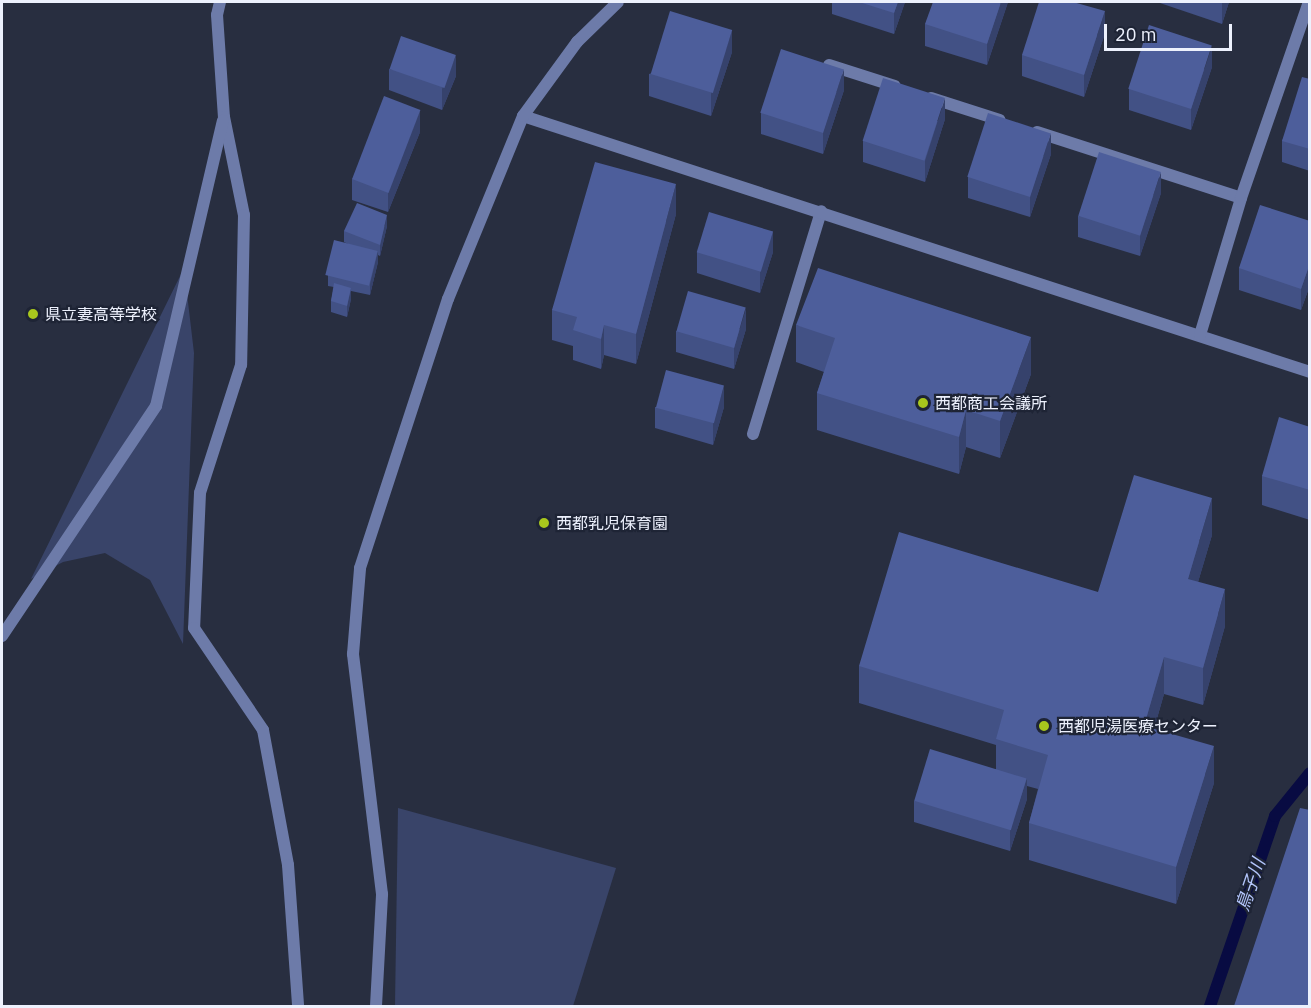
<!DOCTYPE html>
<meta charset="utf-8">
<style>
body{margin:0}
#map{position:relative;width:1311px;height:1008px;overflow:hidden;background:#282e40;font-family:"IBM Plex Sans","Noto Sans JP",sans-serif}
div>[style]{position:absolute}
.green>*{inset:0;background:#394469}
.stream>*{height:12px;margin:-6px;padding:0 6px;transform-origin:6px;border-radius:6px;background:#080b42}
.service>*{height:12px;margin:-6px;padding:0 6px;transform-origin:6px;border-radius:6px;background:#6d7ba9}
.minor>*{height:12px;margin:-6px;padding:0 6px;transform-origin:6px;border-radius:6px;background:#6d7ba9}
.wall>*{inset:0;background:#425185}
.shaded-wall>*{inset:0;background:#36426c}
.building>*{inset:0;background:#4d5e9b;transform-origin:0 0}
.dots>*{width:16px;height:16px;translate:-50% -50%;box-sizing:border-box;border:3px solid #1e2435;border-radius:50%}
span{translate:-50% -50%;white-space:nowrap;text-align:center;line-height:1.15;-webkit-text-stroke:4.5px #1e2435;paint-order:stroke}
.poi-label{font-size:16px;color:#edf1fd}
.left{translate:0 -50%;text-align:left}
.water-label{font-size:18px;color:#b3c5fb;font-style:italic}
.frame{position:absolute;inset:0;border:3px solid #edf1fd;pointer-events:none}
.scale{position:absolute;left:1104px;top:24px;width:128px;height:27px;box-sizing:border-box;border:3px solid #edf1fd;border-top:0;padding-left:8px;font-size:18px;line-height:21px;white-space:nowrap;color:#edf1fd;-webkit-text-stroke:4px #1e2435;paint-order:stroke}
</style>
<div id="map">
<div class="green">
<div style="clip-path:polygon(184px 268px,194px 353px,183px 644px,150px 580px,105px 553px,63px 562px,31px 579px)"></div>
<div style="clip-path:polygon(398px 808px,616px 868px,573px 1006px,395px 1006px)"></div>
</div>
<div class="stream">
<div style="left:1210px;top:1006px;width:201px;rotate:-71.1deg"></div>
<div style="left:1275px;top:816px;width:55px;rotate:-50.9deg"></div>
</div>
<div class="service">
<div style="left:753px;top:434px;width:233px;rotate:-73deg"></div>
</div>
<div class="minor">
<div style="left:220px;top:2px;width:13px;rotate:103deg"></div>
<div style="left:217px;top:15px;width:102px;rotate:86.1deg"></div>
<div style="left:224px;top:117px;width:100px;rotate:78.5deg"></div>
<div style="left:244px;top:215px;width:150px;rotate:91.1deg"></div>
<div style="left:241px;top:365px;width:134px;rotate:107.8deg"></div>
<div style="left:200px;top:493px;width:135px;rotate:92.5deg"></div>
<div style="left:194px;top:628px;width:123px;rotate:55.9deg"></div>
<div style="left:263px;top:730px;width:137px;rotate:79.5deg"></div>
<div style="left:288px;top:865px;width:141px;rotate:85.9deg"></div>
<div style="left:829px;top:65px;width:69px;rotate:17.7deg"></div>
<div style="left:931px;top:98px;width:72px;rotate:17.7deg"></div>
<div style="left:523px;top:116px;width:828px;rotate:18.02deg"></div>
<div style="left:1037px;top:132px;width:214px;rotate:17.9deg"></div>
<div style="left:1200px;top:335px;width:143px;rotate:-73.3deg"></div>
<div style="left:1241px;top:198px;width:207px;rotate:-70.9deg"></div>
<div style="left:2px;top:636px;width:277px;rotate:-56.2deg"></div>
<div style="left:156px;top:406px;width:293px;rotate:-76.8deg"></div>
<div style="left:376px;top:1006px;width:112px;rotate:-86.9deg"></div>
<div style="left:382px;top:894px;width:242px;rotate:-96.9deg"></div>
<div style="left:353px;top:654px;width:86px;rotate:-85.3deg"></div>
<div style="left:360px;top:568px;width:283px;rotate:-71.9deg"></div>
<div style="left:448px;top:299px;width:198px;rotate:-67.7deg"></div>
<div style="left:523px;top:116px;width:92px;rotate:-53.9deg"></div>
<div style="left:577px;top:42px;width:57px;rotate:-44.3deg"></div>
</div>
<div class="wall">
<div style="clip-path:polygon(832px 2px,905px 2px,894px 34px,832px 14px)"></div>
<div style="clip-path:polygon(1008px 2px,987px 65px,925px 46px,925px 24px)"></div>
<div style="clip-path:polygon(1160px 2px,1229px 2px,1222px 24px,1160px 3px)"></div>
<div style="clip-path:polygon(1105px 33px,1084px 97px,1022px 76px,1022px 55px)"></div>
<div style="clip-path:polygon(732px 52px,711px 116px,649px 96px,649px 74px)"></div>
<div style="clip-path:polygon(1212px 67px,1191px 130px,1129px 110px,1129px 89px)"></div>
<div style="clip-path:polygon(389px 69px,456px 76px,442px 110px,389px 90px)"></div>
<div style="clip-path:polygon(1310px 79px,1310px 171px,1282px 162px,1282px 141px)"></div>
<div style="clip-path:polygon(844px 90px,823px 154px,761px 134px,761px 113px)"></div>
<div style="clip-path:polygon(945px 119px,925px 182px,863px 162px,863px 141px)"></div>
<div style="clip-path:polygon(420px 132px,388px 212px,352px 200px,352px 179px)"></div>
<div style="clip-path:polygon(1051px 154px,1030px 217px,968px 198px,968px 177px)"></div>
<div style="clip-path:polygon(1161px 193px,1140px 256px,1078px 237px,1078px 216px)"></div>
<div style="clip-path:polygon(676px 214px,636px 364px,604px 355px,601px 369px,573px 360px,573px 346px,552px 340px,552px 310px)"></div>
<div style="clip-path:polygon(1310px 221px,1310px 285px,1301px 310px,1239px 290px,1239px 268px)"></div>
<div style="clip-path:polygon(387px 226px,380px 256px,378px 255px,378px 262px,370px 295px,351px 291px,351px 299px,347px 317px,331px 312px,331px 301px,334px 287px,328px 286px,328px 275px,348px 244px,344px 242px,344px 231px)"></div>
<div style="clip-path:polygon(697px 252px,773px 252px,760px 293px,697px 273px)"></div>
<div style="clip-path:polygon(796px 325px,1031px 374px,1000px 458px,966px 447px,959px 474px,817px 430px,817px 393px,824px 372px,796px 362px)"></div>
<div style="clip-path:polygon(746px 329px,734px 369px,676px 352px,676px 331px)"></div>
<div style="clip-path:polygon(655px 407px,724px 407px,713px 445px,655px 428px)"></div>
<div style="clip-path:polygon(1310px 427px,1310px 520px,1262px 505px,1262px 476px)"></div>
<div style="clip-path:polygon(1212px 535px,1198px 582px,1225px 626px,1203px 705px,1164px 694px,1154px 729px,1214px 783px,1176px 904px,1029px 860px,1029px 823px,1038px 789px,1027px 786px,1027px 799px,1010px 851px,914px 822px,914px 801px,996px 769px,996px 745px,859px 703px,859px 666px,1098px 592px)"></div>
</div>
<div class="shaded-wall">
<div style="clip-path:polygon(898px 2px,905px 2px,894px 34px,894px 13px)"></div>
<div style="clip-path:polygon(1001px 2px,1008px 2px,987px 65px,987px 44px)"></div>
<div style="clip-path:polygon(1222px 2px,1229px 2px,1222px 24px)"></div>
<div style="clip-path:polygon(1105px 11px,1105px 33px,1084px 97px,1084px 75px)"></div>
<div style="clip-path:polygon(732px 30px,732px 52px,711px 116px,711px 94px)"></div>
<div style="clip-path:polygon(1212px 46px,1212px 67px,1191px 130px,1191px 109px)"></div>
<div style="clip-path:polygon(456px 55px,456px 76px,442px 110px,442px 89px)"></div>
<div style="clip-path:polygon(844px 69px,844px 90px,823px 154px,823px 132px)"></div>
<div style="clip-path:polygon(945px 98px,945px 119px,925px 182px,925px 161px)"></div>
<div style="clip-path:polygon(420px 110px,420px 132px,388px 212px,388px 191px)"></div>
<div style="clip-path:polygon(1051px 133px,1051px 154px,1030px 217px,1030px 196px)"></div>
<div style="clip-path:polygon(1161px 172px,1161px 193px,1140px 256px,1140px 235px)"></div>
<div style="clip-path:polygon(676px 184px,676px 214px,636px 364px,636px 334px)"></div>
<div style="clip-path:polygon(387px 215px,387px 226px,380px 256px,380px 245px)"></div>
<div style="clip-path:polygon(773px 231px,773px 252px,760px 293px,760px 271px)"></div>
<div style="clip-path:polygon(378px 251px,378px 262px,370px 295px,370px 284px)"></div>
<div style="clip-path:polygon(1310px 263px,1310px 285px,1301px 310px,1301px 289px)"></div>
<div style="clip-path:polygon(351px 288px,351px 299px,347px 317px,347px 306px)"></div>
<div style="clip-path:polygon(746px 308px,746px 329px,734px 369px,734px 348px)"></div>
<div style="clip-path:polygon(604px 325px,604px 355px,601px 369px,601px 339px)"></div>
<div style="clip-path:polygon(1031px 337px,1031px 374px,1000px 458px,1000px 421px)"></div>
<div style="clip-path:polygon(724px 386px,724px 407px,713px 445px,713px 423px)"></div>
<div style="clip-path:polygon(966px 410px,966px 447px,959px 474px,959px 437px)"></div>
<div style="clip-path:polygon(1212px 498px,1212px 535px,1188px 616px,1188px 579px)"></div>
<div style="clip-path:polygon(1225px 589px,1225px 626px,1203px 705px,1203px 668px)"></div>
<div style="clip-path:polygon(1164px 657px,1164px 694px,1144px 763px,1144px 726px)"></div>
<div style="clip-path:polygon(1214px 746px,1214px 783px,1176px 904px,1176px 867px)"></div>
<div style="clip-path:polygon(1027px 778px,1027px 799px,1010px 851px,1010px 830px)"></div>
</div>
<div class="building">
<div style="clip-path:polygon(859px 2px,898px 2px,894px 13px)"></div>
<div style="clip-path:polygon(933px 2px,1001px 2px,987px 44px,925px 24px)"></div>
<div style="clip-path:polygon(1039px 2px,1073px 2px,1105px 11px,1084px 75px,1022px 55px)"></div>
<div style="left:670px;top:11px;width:65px;height:66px;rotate:17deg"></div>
<div style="left:1149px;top:25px;width:66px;height:67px;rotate:18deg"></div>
<div style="left:401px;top:36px;width:58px;height:35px;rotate:19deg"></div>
<div style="left:781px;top:49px;width:66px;height:67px;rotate:18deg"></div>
<div style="clip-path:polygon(1302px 77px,1310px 79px,1310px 149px,1282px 141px)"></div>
<div style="left:883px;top:78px;width:65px;height:66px;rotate:18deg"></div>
<div style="left:384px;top:96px;width:39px;height:89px;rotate:21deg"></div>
<div style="left:988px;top:113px;width:66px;height:67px;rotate:18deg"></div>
<div style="left:1099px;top:152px;width:65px;height:67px;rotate:18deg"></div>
<div style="clip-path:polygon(595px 162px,676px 184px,636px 334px,604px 325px,601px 339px,573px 330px,577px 317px,552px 310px)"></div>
<div style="clip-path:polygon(357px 203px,387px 215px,380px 245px,344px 231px)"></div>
<div style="clip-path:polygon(1260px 205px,1310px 221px,1310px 263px,1301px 289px,1239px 268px)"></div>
<div style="left:709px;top:212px;width:67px;height:42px;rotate:17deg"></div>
<div style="left:334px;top:240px;width:45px;height:36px;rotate:14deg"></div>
<div style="clip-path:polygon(818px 268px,1031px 337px,1000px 421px,966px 410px,959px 437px,817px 393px,835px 338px,796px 325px)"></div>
<div style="clip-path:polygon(334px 283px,351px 288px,347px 306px,331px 301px)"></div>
<div style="left:688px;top:291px;width:60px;height:42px;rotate:16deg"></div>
<div style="left:666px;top:370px;width:60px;height:39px;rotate:15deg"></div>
<div style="clip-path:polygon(1279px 417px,1310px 427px,1310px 490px,1262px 476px)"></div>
<div style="clip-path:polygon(1134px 475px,1212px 498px,1188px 579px,1225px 589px,1203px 668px,1164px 657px,1144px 726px,1214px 746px,1176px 867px,1029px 823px,1048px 755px,996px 739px,1004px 710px,859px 666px,899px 532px,1098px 592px)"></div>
<div style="left:930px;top:749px;width:101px;height:54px;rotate:17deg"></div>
<div style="clip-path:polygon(1300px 808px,1310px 810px,1310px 1006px,1234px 1006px)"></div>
</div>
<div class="dots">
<div style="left:33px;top:314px;background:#a8c71d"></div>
<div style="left:923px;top:403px;background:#a8c71d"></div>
<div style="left:544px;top:523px;background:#a8c71d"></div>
<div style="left:1044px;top:726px;background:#a8c71d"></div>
</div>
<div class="poi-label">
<span class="left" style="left:45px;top:314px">県立妻高等学校</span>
<span class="left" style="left:935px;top:403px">西都商工会議所</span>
<span class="left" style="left:556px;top:523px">西都乳児保育園</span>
<span class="left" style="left:1058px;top:726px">西都児湯医療センター</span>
</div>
<div class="water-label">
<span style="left:1251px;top:885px;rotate:-71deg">鳥子川</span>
</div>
<div class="frame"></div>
<div class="scale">20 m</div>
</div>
